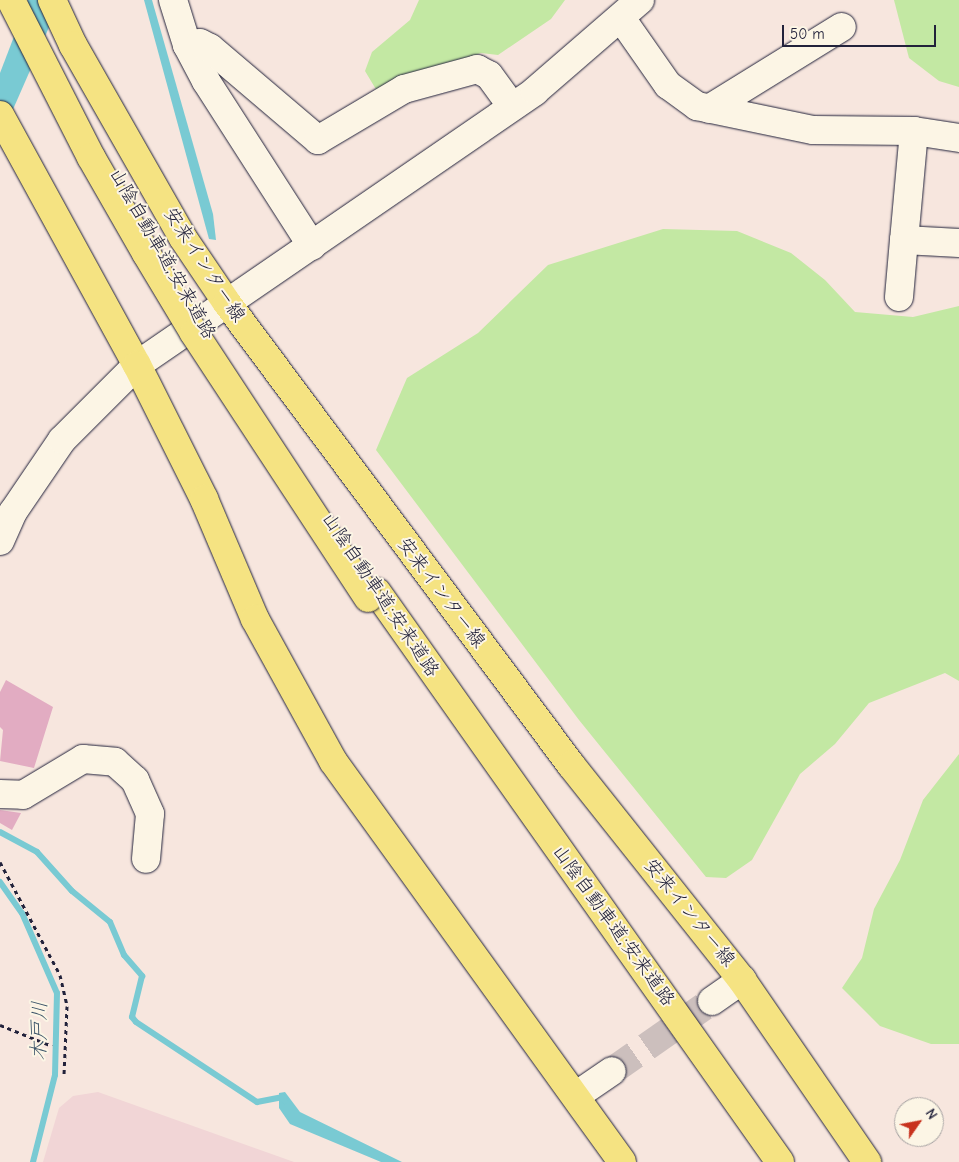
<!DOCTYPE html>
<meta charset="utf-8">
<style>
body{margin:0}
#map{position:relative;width:959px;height:1162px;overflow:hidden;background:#f7e6de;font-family:"Comic Neue","Klee One",sans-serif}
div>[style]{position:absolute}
.built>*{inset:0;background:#f1d5d6}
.green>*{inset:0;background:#c3e8a3}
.water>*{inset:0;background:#79cad3}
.stream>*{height:6px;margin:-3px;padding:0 3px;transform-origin:3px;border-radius:3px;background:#79cad3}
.building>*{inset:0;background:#e2acc2}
.minor-tunnel>*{height:28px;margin-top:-14px;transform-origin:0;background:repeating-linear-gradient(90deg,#ccbfbd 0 28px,transparent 0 42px)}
.path>*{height:3px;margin-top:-1.5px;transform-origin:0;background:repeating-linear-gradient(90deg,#22223b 0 4px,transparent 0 8px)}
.roads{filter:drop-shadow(0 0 1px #22223b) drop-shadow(0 0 1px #22223b)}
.minor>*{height:28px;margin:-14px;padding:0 14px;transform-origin:14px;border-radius:14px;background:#fcf5e5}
.major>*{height:28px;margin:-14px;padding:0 14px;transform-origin:14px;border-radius:14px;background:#f5e382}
.highway>*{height:28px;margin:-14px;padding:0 14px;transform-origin:14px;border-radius:14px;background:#f5e382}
.bridges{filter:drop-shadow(0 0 1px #22223b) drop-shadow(0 0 1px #22223b)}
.highway-bridge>*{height:28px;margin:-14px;padding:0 14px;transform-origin:14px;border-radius:14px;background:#f5e382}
span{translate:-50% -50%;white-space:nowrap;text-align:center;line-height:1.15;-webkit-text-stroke:4px #fcf5e5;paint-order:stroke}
.street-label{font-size:19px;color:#22223b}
.water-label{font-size:20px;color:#3c5469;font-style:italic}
.north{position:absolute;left:894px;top:1097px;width:50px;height:50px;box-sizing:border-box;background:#fcf5e5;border:1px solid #a5a1a1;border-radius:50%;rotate:57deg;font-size:14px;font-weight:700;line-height:20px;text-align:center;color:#22223b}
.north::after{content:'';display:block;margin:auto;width:18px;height:22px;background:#c8321e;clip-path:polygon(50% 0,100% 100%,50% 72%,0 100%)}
.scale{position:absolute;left:782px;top:25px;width:154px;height:22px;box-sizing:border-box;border:2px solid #22223b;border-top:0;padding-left:6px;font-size:15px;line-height:18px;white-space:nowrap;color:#22223b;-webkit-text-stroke:4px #fcf5e5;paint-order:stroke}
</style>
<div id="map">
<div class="built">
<div style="clip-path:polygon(98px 1092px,294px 1162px,43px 1162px,59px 1108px,73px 1096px)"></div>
</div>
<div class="green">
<div style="clip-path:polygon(419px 0,565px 0,551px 19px,498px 55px,481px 53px,377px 91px,365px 71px,372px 52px,410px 20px)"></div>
<div style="clip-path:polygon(894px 0,959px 0,959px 87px,939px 81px,909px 58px)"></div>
<div style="clip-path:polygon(663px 229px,737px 231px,791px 253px,825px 280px,855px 312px,913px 317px,959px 306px,959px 681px,945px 673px,869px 703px,835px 744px,800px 774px,752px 860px,726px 878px,706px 877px,579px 720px,376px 450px,407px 378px,478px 333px,548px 265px)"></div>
<div style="clip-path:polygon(959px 754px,959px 1044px,931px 1044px,880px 1026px,842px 988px,862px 958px,874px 909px,900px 860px,923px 800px)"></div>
</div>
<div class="water">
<div style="clip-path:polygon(28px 0,61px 0,7px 123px,0 108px,0 73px)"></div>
<div style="clip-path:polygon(144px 0,152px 0,213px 214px,216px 240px,209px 239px)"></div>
<div style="clip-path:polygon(285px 1092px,300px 1112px,402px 1162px,381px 1162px,290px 1124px,279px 1108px,279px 1093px)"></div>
</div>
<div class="stream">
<div style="left:0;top:832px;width:42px;rotate:28.4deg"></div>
<div style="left:37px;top:852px;width:52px;rotate:48.1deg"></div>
<div style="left:72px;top:891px;width:49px;rotate:39.2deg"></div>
<div style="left:110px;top:922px;width:36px;rotate:67deg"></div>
<div style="left:124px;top:955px;width:28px;rotate:49deg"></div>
<div style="left:142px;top:976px;width:42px;rotate:103.7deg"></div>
<div style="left:132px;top:1017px;width:6px;rotate:51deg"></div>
<div style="left:136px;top:1022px;width:145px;rotate:33.5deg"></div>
<div style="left:257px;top:1102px;width:25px;rotate:-11deg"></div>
<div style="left:282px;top:1097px;width:5px;rotate:53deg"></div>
<div style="left:0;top:882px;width:38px;rotate:55deg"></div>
<div style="left:22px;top:913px;width:87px;rotate:66.4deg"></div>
<div style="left:57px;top:993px;width:82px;rotate:91.4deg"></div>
<div style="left:55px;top:1075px;width:90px;rotate:104.2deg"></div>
</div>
<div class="building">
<div style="clip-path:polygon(6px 680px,53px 707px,34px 768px,0 761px,3px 730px,0 727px,0 692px)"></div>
<div style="clip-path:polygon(0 810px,21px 813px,12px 830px,0 823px)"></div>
</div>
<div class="minor-tunnel">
<div style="left:612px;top:1071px;width:122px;rotate:-35deg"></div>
</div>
<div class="path">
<div style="left:0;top:862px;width:128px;rotate:62deg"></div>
<div style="left:60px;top:975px;width:32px;rotate:77deg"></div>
<div style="left:67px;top:1006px;width:70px;rotate:92.5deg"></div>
<div style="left:0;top:1025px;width:56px;rotate:22deg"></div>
</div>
<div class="roads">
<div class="minor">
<div style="left:173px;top:0;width:47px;rotate:72.7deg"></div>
<div style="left:187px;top:45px;width:41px;rotate:62.2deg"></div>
<div style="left:206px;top:81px;width:196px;rotate:57.3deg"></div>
<div style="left:621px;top:18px;width:82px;rotate:55deg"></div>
<div style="left:668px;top:85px;width:36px;rotate:36deg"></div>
<div style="left:697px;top:106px;width:118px;rotate:11.7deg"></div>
<div style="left:813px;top:130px;width:101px;rotate:0.6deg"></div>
<div style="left:914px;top:131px;width:46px;rotate:8.8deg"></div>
<div style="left:187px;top:45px;width:13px;rotate:-9deg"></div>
<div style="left:200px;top:43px;width:11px;rotate:27deg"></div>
<div style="left:210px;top:48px;width:142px;rotate:40.4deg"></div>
<div style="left:318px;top:140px;width:100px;rotate:-30.7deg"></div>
<div style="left:404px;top:89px;width:76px;rotate:-15.3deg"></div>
<div style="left:477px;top:69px;width:13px;rotate:27deg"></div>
<div style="left:489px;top:75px;width:39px;rotate:54deg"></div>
<div style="left:709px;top:109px;width:156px;rotate:-31.7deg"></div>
<div style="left:914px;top:131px;width:109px;rotate:95.2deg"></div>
<div style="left:904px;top:240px;width:55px;rotate:3.1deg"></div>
<div style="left:899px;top:297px;width:57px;rotate:-85deg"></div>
<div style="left:0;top:541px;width:32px;rotate:-66deg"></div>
<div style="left:13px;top:512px;width:87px;rotate:-55.8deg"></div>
<div style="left:62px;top:440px;width:106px;rotate:-45deg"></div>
<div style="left:137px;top:365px;width:483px;rotate:-34.5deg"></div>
<div style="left:535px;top:91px;width:139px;rotate:-40.9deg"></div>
<div style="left:0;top:794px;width:23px;rotate:2deg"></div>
<div style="left:23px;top:795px;width:70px;rotate:-31deg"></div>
<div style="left:83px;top:759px;width:32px;rotate:5deg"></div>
<div style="left:115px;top:762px;width:27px;rotate:42deg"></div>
<div style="left:135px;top:780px;width:37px;rotate:66deg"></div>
<div style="left:150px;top:814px;width:45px;rotate:95.1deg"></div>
<div style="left:712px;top:1001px;width:37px;rotate:-35deg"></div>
<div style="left:577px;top:1095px;width:42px;rotate:-34.4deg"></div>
</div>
<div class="major">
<div style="left:52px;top:0;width:50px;rotate:65deg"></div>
<div style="left:73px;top:45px;width:222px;rotate:60.3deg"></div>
<div style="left:183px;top:238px;width:78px;rotate:55.9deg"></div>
<div style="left:227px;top:303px;width:576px;rotate:53.33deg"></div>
<div style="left:571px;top:765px;width:275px;rotate:51.5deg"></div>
<div style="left:742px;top:980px;width:221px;rotate:55.5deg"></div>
<div style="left:0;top:115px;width:285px;rotate:61.3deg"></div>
<div style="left:137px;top:365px;width:150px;rotate:63.4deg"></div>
<div style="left:204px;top:499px;width:130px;rotate:67deg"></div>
<div style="left:255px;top:619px;width:162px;rotate:61.2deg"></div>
<div style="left:333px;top:761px;width:494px;rotate:54.2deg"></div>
</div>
<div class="highway">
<div style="left:377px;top:592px;width:698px;rotate:54.74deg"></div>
</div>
</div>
<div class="bridges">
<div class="highway-bridge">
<div style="left:11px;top:0;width:176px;rotate:63deg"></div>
<div style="left:91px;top:157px;width:111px;rotate:60.2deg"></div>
<div style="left:146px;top:253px;width:93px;rotate:59deg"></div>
<div style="left:194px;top:333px;width:317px;rotate:56.7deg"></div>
</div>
</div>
<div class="street-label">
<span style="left:162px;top:254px;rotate:60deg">山陰自動車道;安来道路</span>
<span style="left:204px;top:265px;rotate:57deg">安来インター線</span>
<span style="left:441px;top:593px;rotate:53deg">安来インター線</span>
<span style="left:380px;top:595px;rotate:56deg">山陰自動車道;安来道路</span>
<span style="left:689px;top:913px;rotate:51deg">安来インター線</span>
<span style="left:613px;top:926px;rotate:54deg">山陰自動車道;安来道路</span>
</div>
<div class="water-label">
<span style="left:39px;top:1031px;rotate:-89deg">木戸川</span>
</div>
<div class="north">N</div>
<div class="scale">50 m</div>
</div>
